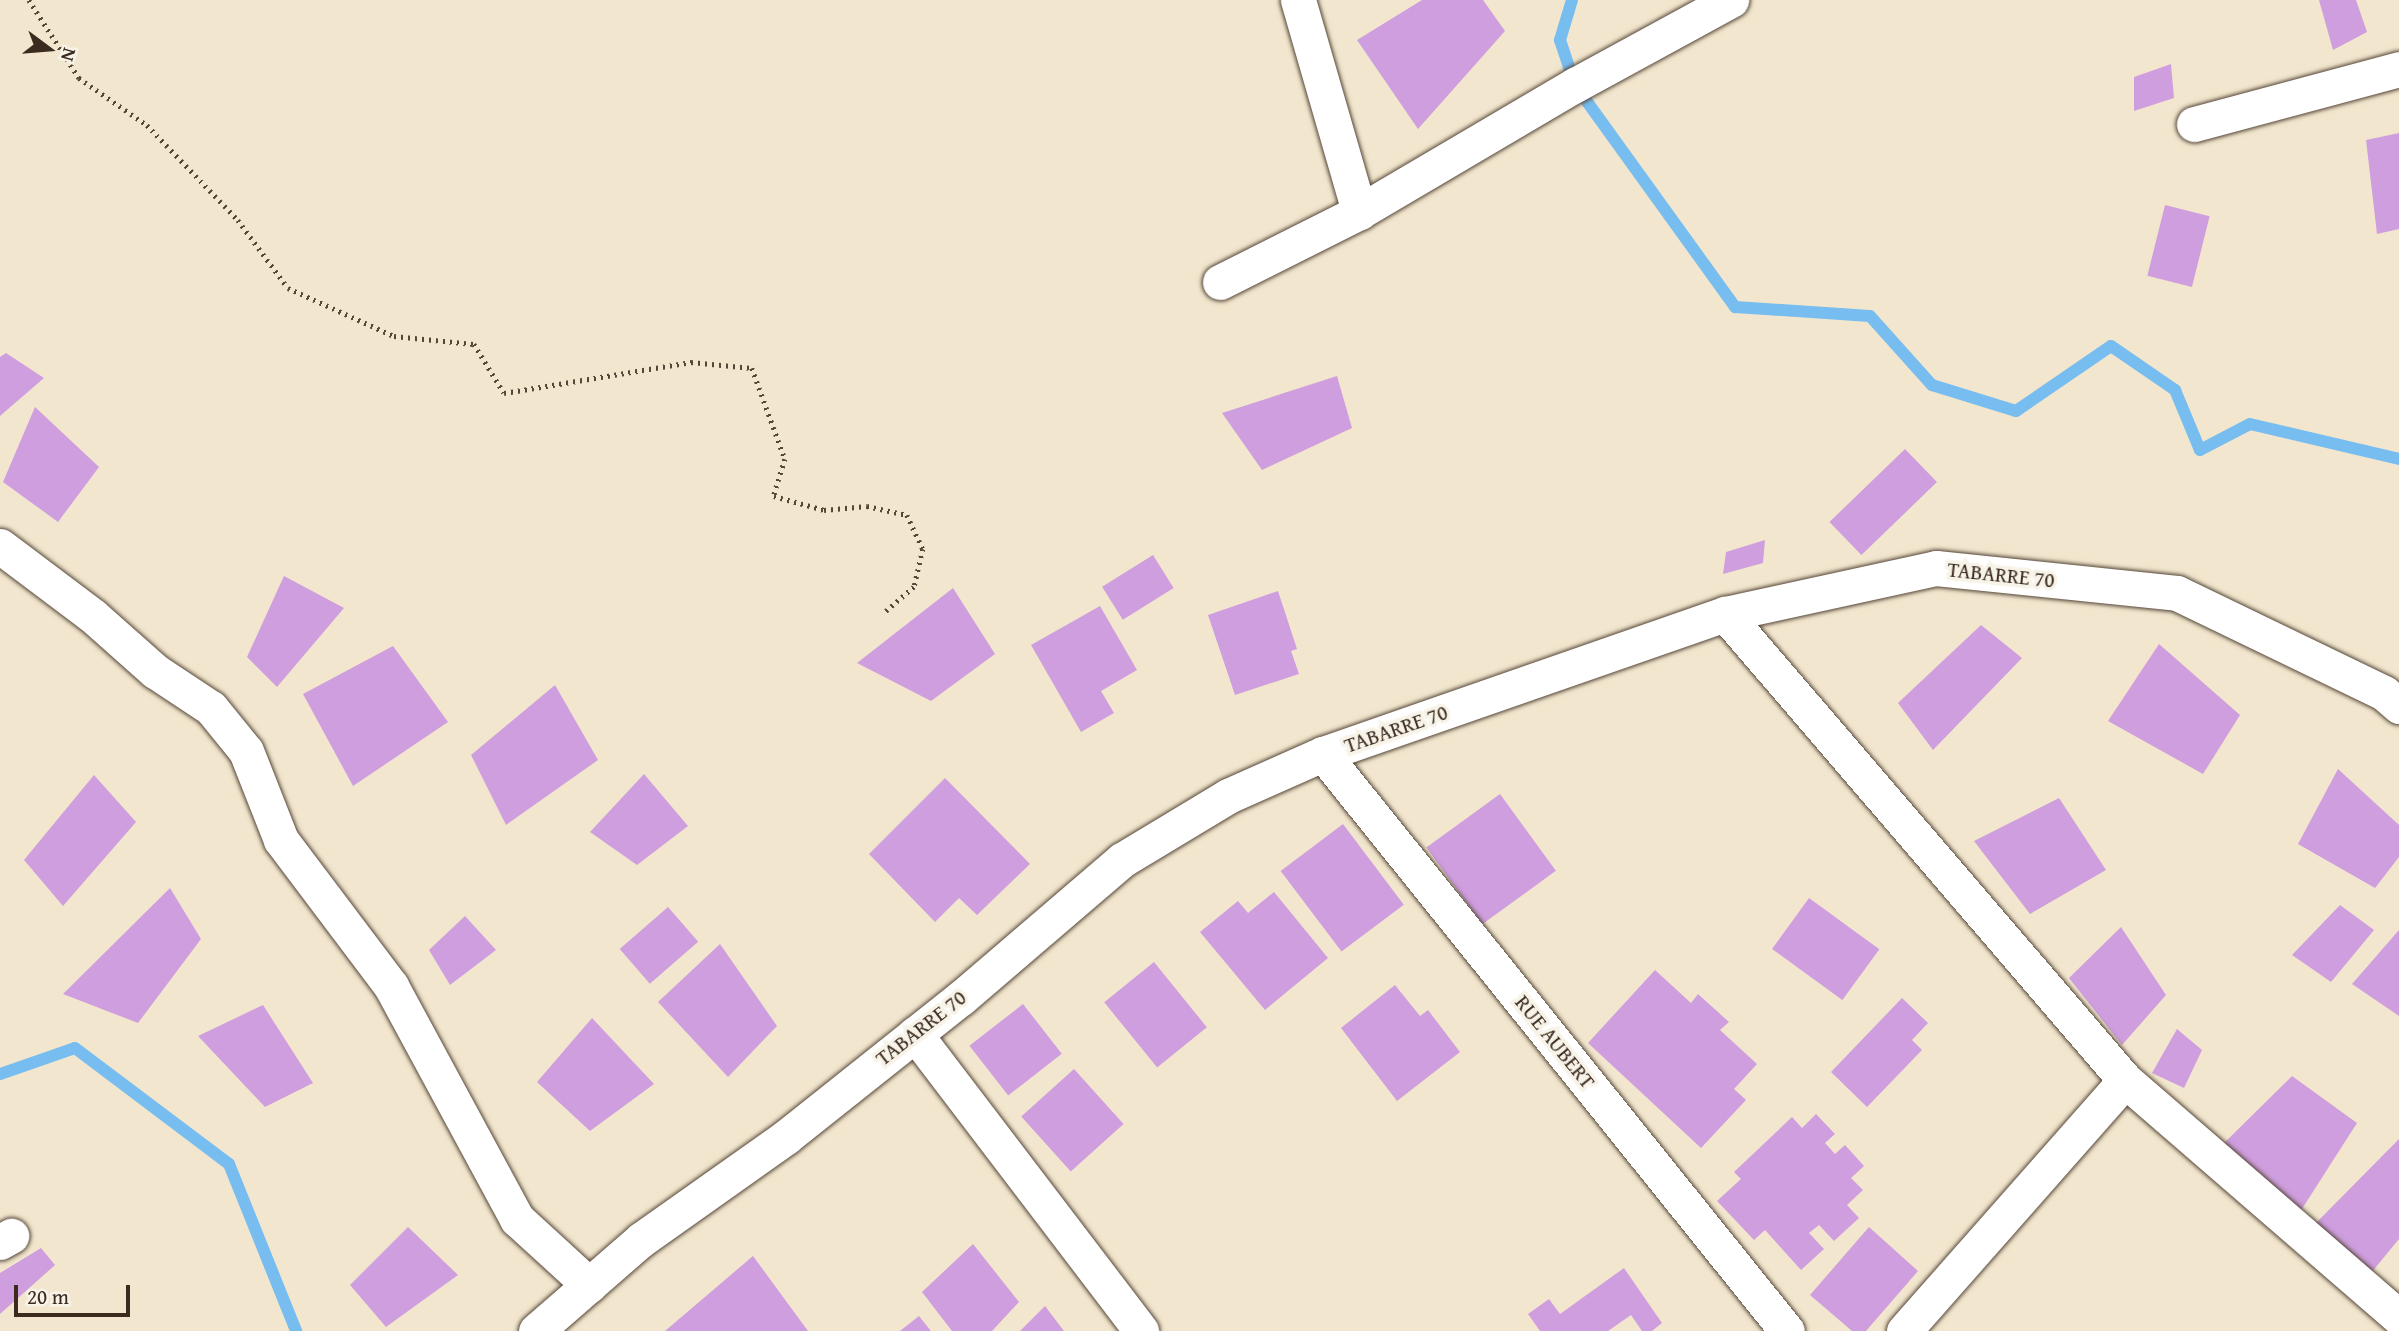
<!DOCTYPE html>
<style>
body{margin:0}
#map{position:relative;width:2399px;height:1331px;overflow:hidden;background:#f2e7ce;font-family:"Gentium Book Plus",serif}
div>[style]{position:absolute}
.stream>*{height:12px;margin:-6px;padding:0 6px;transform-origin:6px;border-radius:6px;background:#78bdef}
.building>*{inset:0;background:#cf9ede;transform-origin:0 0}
.path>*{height:4.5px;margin-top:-2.25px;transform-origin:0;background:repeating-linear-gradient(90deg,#564638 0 2px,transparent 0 7px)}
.roads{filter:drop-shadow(0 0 2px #564638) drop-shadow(0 0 2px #564638)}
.minor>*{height:35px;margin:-17.5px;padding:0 17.5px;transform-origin:17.5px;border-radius:17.5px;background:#fff}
span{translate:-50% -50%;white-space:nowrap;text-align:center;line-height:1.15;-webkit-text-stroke:7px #f7f3e8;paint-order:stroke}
.street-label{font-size:21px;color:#3b2a1e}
.north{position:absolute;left:14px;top:14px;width:70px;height:70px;-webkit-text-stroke:5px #f7f3e8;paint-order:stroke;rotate:106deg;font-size:19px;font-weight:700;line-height:28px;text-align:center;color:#3b2a1e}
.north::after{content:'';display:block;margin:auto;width:24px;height:32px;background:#3b2a1e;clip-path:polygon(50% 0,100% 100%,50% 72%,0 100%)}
.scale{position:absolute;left:14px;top:1285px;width:116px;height:32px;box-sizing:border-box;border:4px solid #3b2a1e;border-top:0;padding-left:9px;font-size:21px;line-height:24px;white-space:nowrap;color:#3b2a1e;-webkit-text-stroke:5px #f7f3e8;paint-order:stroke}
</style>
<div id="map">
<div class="stream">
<div style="left:1572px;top:0;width:42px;rotate:106.7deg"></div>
<div style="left:1560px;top:40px;width:47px;rotate:71.6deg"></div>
<div style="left:1575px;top:85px;width:274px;rotate:54.2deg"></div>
<div style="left:1735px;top:307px;width:135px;rotate:3.8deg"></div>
<div style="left:1870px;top:316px;width:93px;rotate:48.1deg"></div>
<div style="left:1932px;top:385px;width:88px;rotate:17.2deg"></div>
<div style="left:2016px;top:411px;width:115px;rotate:-34.4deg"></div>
<div style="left:2111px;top:346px;width:78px;rotate:34.5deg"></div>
<div style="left:2175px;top:390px;width:65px;rotate:67.4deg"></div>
<div style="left:2200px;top:450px;width:56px;rotate:-27.5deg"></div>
<div style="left:2250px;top:424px;width:153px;rotate:13.2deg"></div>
<div style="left:0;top:1074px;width:79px;rotate:-19.1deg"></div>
<div style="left:75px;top:1048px;width:193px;rotate:37deg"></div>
<div style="left:229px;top:1164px;width:180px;rotate:68.1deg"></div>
</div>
<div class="building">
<div style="clip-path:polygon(1422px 0,1483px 0,1505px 31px,1418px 129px,1357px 40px)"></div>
<div style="clip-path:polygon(2319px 0,2356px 0,2367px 32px,2333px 50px)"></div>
<div style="clip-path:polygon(2171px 64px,2174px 98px,2134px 111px,2134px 77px)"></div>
<div style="clip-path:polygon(2399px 133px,2399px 229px,2377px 234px,2366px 140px)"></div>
<div style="left:2165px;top:205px;width:46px;height:73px;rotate:14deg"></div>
<div style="clip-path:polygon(6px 353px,44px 378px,0 416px,0 357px)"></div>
<div style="clip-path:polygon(1337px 376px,1352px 428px,1262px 470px,1222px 413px)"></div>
<div style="clip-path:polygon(35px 407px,99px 467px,58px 522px,3px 482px)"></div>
<div style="left:1905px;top:449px;width:46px;height:105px;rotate:46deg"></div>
<div style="clip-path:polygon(1765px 540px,1763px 563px,1723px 574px,1726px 552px)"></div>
<div style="left:1153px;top:555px;width:39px;height:60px;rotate:58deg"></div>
<div style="clip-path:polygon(284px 576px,344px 608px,277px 687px,247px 657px)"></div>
<div style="clip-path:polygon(953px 588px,995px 654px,931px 701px,857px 663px)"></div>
<div style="clip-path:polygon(1278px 591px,1297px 649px,1291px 651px,1299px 674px,1235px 695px,1208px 615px)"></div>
<div style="clip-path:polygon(1100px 606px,1137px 670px,1101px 691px,1114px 713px,1081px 732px,1031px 645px)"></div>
<div style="clip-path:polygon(1981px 625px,2022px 658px,1933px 750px,1898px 703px)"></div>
<div style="clip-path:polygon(2159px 644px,2240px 715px,2203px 774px,2108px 721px)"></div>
<div style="clip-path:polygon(393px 646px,448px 722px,353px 786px,303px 694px)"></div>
<div style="clip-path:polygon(555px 685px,598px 760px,506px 825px,471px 755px)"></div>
<div style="clip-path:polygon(2338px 769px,2399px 825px,2399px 857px,2375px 888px,2298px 844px)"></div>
<div style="clip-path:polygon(644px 774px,688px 826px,637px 865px,590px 832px)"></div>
<div style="clip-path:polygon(94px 775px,136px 822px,63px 906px,24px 860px)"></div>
<div style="clip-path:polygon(945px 778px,1030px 864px,977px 915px,959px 898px,935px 922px,869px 854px)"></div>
<div style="left:1500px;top:794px;width:95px;height:91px;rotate:54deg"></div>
<div style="clip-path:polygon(2059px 798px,2106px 870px,2030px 914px,1974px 841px)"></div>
<div style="left:1343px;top:824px;width:101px;height:78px;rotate:53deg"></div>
<div style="clip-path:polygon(170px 888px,201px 939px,138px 1023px,63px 994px)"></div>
<div style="clip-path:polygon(1274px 892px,1328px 958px,1265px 1010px,1200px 932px,1238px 901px,1248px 913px)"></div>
<div style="left:1809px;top:898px;width:87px;height:63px;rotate:36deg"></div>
<div style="clip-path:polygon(2340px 905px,2374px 930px,2331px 982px,2292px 955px)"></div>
<div style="left:668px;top:907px;width:46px;height:64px;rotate:49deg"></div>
<div style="clip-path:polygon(465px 916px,496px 950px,450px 985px,429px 950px)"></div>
<div style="clip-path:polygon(2121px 927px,2166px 995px,2122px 1045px,2069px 978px)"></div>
<div style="clip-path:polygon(2399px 930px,2399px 1016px,2352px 984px)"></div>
<div style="clip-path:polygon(720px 944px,777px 1026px,728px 1077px,658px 1002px)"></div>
<div style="left:1154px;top:962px;width:84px;height:64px;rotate:51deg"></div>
<div style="clip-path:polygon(1655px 970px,1691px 1003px,1698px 994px,1729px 1022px,1720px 1030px,1757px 1064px,1734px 1089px,1746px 1100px,1701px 1148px,1588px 1043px)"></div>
<div style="clip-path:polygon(1395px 985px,1420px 1016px,1428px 1010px,1460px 1052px,1397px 1101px,1341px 1028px)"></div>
<div style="clip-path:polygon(1902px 998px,1928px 1023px,1912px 1040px,1922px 1050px,1867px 1107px,1831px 1072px)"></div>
<div style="left:1023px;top:1004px;width:63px;height:68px;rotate:52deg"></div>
<div style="clip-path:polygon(263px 1005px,313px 1083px,265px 1107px,198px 1036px)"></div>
<div style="clip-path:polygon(592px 1018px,654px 1084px,590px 1131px,537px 1082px)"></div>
<div style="clip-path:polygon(2177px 1029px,2202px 1050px,2184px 1088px,2152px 1073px)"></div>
<div style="left:1074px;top:1069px;width:74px;height:71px;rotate:48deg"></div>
<div style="clip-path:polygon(2292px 1076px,2357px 1123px,2300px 1212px,2211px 1156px)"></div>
<div style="clip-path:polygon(1816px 1114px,1835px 1134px,1825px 1143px,1835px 1154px,1845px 1145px,1864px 1166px,1851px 1178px,1863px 1190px,1847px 1205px,1859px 1218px,1834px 1241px,1819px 1225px,1809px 1233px,1824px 1249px,1801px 1270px,1765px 1230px,1754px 1240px,1717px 1201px,1741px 1179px,1734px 1172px,1792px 1117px,1802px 1128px)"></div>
<div style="clip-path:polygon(2399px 1139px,2399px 1239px,2371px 1273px,2314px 1225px)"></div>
<div style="clip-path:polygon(408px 1227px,458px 1275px,386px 1327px,350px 1285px)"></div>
<div style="clip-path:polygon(1869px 1227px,1918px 1271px,1866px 1331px,1852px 1331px,1810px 1295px)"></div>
<div style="clip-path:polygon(973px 1244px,1019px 1302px,992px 1331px,952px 1331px,922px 1292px)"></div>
<div style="clip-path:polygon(41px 1248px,55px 1265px,0 1314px,0 1273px)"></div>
<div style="clip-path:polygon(753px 1256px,808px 1331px,665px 1331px)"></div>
<div style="clip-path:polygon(1624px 1268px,1662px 1323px,1652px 1331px,1642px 1331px,1631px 1315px,1608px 1331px,1540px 1331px,1528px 1314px,1549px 1299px,1560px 1314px)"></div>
<div style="clip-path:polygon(1045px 1306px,1064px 1331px,1020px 1331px)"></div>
<div style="clip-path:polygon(919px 1316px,931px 1331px,900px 1331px)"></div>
</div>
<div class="path">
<div style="left:29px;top:0;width:93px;rotate:57.3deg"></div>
<div style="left:79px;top:78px;width:83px;rotate:34.7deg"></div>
<div style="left:147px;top:125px;width:132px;rotate:46.2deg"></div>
<div style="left:238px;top:220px;width:84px;rotate:53.7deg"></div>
<div style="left:288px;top:288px;width:116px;rotate:24.4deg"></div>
<div style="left:394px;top:336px;width:80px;rotate:5.7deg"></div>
<div style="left:474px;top:344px;width:57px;rotate:58.5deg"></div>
<div style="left:504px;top:393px;width:190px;rotate:-9.4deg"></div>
<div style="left:691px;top:362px;width:61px;rotate:5.6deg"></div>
<div style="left:752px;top:368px;width:97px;rotate:70.1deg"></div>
<div style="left:785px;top:459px;width:39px;rotate:107deg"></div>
<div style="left:774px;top:496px;width:52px;rotate:15.6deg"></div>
<div style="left:824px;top:510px;width:43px;rotate:-5.3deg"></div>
<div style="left:867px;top:506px;width:41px;rotate:12.7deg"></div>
<div style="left:907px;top:515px;width:38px;rotate:65deg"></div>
<div style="left:923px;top:549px;width:39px;rotate:103deg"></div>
<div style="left:914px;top:587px;width:37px;rotate:139deg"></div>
</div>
<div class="roads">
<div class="minor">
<div style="left:1298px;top:0;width:221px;rotate:73.9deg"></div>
<div style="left:2194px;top:124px;width:212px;rotate:-15deg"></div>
<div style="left:1220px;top:282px;width:156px;rotate:-26.7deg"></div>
<div style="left:1359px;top:212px;width:251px;rotate:-30.5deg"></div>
<div style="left:1575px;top:85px;width:178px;rotate:-28.6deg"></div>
<div style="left:0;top:546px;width:116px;rotate:37deg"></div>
<div style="left:93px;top:616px;width:83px;rotate:41.6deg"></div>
<div style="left:155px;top:671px;width:67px;rotate:33.5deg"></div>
<div style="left:211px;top:708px;width:55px;rotate:50.9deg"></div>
<div style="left:246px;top:751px;width:96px;rotate:68.5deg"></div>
<div style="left:281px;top:840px;width:183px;rotate:53deg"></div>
<div style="left:391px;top:986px;width:265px;rotate:61.6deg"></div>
<div style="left:517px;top:1219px;width:98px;rotate:42.5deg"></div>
<div style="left:1725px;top:614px;width:614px;rotate:49.36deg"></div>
<div style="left:2125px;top:1080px;width:362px;rotate:40.9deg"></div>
<div style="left:1323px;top:754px;width:740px;rotate:51.2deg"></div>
<div style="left:915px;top:1034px;width:373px;rotate:52.7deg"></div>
<div style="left:0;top:1242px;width:13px;rotate:-29deg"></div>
<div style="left:536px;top:1331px;width:140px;rotate:-41deg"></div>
<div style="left:642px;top:1239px;width:176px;rotate:-35.3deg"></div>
<div style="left:786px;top:1137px;width:223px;rotate:-38.5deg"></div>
<div style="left:961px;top:998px;width:212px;rotate:-40.6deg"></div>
<div style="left:1122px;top:860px;width:124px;rotate:-31.1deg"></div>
<div style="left:1228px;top:796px;width:104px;rotate:-23.9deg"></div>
<div style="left:1323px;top:754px;width:426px;rotate:-19.2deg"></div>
<div style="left:1725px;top:614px;width:216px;rotate:-12.3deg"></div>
<div style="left:1936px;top:568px;width:242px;rotate:5.9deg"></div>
<div style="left:2177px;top:593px;width:230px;rotate:25.8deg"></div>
<div style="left:2384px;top:693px;width:20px;rotate:41deg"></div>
<div style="left:1904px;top:1331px;width:334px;rotate:-48.6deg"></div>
</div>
</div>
<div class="street-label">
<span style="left:2001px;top:575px;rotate:6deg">TABARRE 70</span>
<span style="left:1396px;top:729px;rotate:-19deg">TABARRE 70</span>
<span style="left:921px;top:1028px;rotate:-38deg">TABARRE 70</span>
<span style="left:1555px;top:1042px;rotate:51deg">RUE AUBERT</span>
</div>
<div class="north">N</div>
<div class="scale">20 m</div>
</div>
